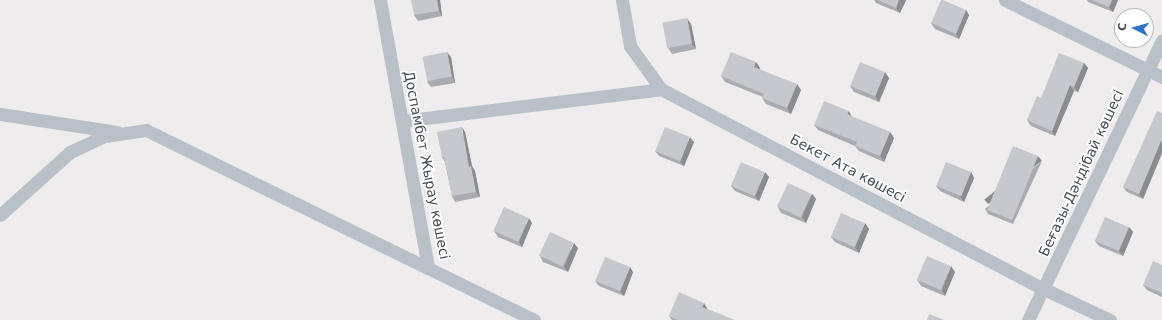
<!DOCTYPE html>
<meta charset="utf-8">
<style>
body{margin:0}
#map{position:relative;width:1162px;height:320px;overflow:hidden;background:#eeecec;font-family:"DejaVu Sans",sans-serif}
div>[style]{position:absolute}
.street>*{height:13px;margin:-6.5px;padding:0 6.5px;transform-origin:6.5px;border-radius:6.5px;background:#b8c1c7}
.wall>*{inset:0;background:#abacb1}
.shaded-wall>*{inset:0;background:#8b8c90;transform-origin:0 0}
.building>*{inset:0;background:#c7c8ce;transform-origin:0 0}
span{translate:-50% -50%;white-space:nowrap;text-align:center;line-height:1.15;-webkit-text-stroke:3.5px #fff;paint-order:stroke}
.street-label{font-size:14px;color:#464f57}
.north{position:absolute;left:1114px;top:8px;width:40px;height:40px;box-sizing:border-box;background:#fff;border:1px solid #b5b9bc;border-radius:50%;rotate:276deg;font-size:11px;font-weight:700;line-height:16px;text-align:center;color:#464f57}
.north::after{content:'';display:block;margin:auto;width:14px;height:18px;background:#2d75c8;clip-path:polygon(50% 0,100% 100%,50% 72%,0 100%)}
</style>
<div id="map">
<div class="street">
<div style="left:380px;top:0;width:272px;rotate:79.8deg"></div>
<div style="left:428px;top:268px;width:118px;rotate:26.1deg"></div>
<div style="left:622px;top:0;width:47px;rotate:80.1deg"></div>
<div style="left:630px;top:46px;width:53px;rotate:54.2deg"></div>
<div style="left:661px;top:89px;width:432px;rotate:27.6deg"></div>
<div style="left:1044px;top:289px;width:73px;rotate:25.2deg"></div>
<div style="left:1005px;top:0;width:175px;rotate:26.1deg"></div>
<div style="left:0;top:114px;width:118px;rotate:8.7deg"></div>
<div style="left:402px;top:121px;width:261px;rotate:-7deg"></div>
<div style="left:0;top:215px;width:94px;rotate:-42deg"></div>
<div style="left:70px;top:152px;width:38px;rotate:-25deg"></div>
<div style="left:105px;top:136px;width:41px;rotate:-8.3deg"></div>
<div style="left:146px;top:130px;width:314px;rotate:26.1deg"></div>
<div style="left:1028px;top:320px;width:310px;rotate:-64.4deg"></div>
</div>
<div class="wall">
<div style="clip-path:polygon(440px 0,442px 16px,418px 21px,414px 15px)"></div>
<div style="clip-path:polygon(874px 0,906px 0,900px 13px,876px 3px)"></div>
<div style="clip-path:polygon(1087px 0,1118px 0,1113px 12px,1088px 2px)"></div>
<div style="clip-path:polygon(966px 10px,969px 15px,959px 39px,935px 29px,931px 23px)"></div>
<div style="clip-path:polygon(691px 24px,696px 49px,672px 54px,668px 48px)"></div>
<div style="clip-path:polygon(451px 57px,455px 83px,431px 87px,427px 82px)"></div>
<div style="clip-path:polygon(756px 62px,760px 68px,759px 69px,801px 90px,791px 114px,766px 104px,762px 98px,763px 97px,725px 82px,721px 76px)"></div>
<div style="clip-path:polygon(1084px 63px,1088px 68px,1078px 92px,1074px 91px,1055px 136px,1031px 126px,1027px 120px,1041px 98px)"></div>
<div style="clip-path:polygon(889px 78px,879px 102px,854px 92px,850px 86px)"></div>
<div style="clip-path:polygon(1162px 113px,1162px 153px,1143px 199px,1127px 192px,1123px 187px)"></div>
<div style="clip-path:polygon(852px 117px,890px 132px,894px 138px,884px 162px,859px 151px,855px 146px,818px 130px,814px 125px)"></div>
<div style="clip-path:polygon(465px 132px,472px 166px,475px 171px,480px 197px,455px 202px,452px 196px,445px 162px,442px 157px)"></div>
<div style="clip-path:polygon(694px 142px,684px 166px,659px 156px,655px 151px)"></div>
<div style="clip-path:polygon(1042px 161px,1013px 224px,988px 214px,985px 209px)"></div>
<div style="clip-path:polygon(971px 172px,974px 178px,964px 202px,940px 191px,936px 186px)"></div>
<div style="clip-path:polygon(769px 177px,759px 201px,735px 191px,731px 186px)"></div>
<div style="clip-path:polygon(812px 194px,816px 199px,806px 223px,781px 213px,778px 207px)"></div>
<div style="clip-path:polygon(532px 223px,522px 247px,498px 237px,494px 231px)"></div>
<div style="clip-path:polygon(1129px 227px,1133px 232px,1123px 256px,1099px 246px,1095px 241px)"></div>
<div style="clip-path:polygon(869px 229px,859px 253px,835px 242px,831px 237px)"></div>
<div style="clip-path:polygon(578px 248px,568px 272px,543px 262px,540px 256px)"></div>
<div style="clip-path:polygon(1162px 265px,1162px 297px,1147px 290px,1143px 285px)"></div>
<div style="clip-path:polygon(633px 272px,624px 296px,599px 286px,595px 281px)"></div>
<div style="clip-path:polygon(955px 272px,945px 296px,921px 286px,917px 280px)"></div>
<div style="clip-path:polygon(707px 308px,707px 309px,734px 320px,672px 320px,669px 316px)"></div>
</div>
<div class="shaded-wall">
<div style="clip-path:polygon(437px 0,440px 0,442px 16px,439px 11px)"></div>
<div style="clip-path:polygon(899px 0,906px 0,900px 13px,896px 8px)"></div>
<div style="clip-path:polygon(1112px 0,1118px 0,1113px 12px,1109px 7px)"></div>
<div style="clip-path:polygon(966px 10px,969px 15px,959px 39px,956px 34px)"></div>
<div style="clip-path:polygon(687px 18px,691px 24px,696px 49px,692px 44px)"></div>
<div style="clip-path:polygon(447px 52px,451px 57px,455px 83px,452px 77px)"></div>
<div style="clip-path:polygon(756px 62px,760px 68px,758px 72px,754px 67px)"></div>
<div style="clip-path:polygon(1084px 63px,1088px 68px,1078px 92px,1074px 87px)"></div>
<div style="clip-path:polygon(885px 72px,889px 78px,879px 102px,875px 96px)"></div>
<div style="clip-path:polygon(797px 84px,801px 90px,791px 114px,787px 108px)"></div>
<div style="clip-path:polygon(1070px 85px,1074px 91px,1055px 136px,1052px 131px)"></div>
<div style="clip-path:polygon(849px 111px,852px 117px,847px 114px)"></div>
<div style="clip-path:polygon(462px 127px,465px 132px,472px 166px,475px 171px,480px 197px,476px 192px,469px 167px)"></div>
<div style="clip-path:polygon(890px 132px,894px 138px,884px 162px,880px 156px)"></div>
<div style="clip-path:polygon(690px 137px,694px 142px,684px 166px,680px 161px)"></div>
<div style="clip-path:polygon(1161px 141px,1162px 142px,1162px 153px,1143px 199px,1139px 194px)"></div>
<div style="left:1038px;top:156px;width:6px;height:69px;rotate:51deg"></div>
<div style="clip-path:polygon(765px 172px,769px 177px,759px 201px,755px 196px)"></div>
<div style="clip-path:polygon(971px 172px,974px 178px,964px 202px,960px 196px)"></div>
<div style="clip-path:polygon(812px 194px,816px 199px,806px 223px,802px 217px)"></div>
<div style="clip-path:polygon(529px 218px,532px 223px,522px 247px,519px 242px)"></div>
<div style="clip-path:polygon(865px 223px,869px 229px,859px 253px,855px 247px)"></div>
<div style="clip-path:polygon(1129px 227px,1133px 232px,1123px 256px,1119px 251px)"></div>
<div style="clip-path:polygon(574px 243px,578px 248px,568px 272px,564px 267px)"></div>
<div style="clip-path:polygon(951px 266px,955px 272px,945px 296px,942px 290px)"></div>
<div style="clip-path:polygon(630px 267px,633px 272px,624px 296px,620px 291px)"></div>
<div style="clip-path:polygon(704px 303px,707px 308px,706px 312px,702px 307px)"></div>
</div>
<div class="building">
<div style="clip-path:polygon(411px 0,437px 0,439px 11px,414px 15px)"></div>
<div style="clip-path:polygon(878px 0,899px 0,896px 8px)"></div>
<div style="clip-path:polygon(941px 0,943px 0,966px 10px,956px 34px,931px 23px)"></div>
<div style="clip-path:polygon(1092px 0,1112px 0,1109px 7px)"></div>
<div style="left:687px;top:18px;width:26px;height:25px;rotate:79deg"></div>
<div style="left:447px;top:52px;width:25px;height:25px;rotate:79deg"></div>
<div style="clip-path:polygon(731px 52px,756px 62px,754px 67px,797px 84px,787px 108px,762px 98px,764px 94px,721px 76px)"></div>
<div style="clip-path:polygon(1059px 53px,1084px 63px,1074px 87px,1070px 85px,1052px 131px,1027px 120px,1037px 96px,1041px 98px)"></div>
<div style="left:860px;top:62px;width:27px;height:26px;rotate:22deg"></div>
<div style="clip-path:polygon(824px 101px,849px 111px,847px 114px,890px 132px,880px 156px,855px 146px,857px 142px,814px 125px)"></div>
<div style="clip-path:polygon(1157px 111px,1162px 113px,1162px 141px,1161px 141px,1139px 194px,1123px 187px)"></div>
<div style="clip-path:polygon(462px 127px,469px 167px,471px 166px,476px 192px,452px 196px,444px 157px,442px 157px,437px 132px)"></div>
<div style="left:665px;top:127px;width:27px;height:26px;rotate:22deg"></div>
<div style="left:1013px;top:146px;width:27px;height:69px;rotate:22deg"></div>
<div style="left:741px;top:162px;width:26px;height:26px;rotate:23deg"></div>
<div style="left:946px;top:162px;width:27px;height:26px;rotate:22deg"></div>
<div style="left:788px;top:183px;width:26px;height:26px;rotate:25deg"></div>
<div style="left:504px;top:207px;width:27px;height:26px;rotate:24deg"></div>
<div style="left:841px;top:213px;width:26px;height:26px;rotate:23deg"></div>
<div style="left:1105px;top:217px;width:26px;height:26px;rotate:23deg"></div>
<div style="left:550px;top:232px;width:26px;height:26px;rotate:25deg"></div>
<div style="left:927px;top:256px;width:26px;height:26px;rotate:23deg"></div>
<div style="left:605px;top:257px;width:27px;height:26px;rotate:22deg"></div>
<div style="clip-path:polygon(1153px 261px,1162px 265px,1162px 293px,1143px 285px)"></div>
<div style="clip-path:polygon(679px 292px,704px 303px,702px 307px,734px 320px,678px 320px,669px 316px)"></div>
<div style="clip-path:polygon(929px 314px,944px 320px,927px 320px)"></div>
</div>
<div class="street-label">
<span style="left:427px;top:165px;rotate:79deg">Доспамбет Жырау көшесі</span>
<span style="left:848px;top:168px;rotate:28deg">Бекет Ата көшесі</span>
<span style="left:1081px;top:173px;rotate:-65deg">Беғазы-Дәндібай көшесі</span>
</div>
<div class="north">С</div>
</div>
